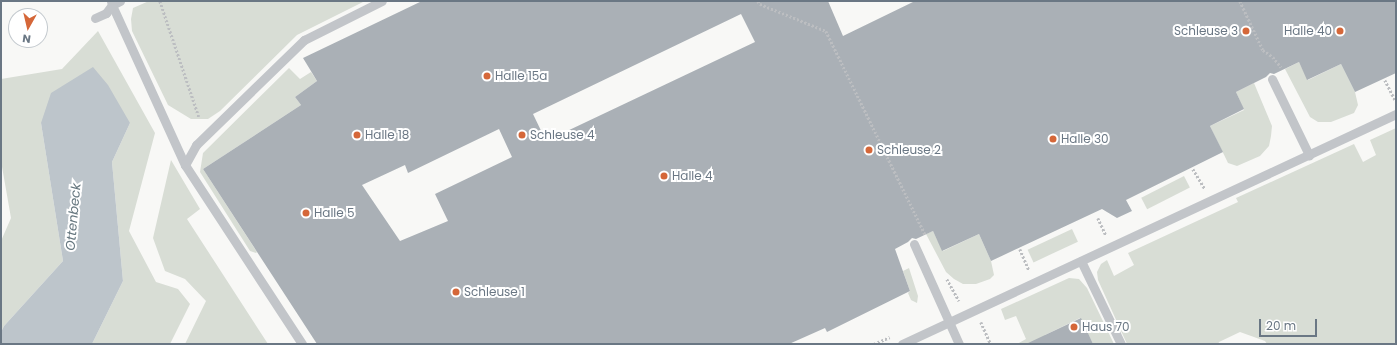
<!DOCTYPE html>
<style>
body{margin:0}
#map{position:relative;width:1397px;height:345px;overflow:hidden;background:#f8f8f6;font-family:Poppins,sans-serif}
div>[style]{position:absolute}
.green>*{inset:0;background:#d8ddd5;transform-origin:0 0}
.water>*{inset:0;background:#bdc5cb}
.building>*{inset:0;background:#aab0b6}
.path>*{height:2.5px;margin-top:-1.25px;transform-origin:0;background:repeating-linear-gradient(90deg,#bcbec1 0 2px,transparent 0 4px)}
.lane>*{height:9px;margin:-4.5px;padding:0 4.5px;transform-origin:4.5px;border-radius:4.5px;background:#c2c5c9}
.dots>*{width:11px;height:11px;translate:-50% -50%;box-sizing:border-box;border:2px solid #fff;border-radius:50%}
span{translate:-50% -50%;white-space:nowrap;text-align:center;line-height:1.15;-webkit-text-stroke:4px #fff;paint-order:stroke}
.poi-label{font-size:12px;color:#6a7784}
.right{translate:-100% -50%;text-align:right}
.left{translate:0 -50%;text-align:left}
.water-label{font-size:13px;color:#66777f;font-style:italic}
.frame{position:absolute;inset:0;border:2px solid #6a7784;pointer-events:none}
.north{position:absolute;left:8px;top:8px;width:40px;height:40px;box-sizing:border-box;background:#fff;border:1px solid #c3c9ce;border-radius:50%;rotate:188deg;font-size:11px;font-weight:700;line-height:16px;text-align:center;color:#6a7784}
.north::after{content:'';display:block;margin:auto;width:14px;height:18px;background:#d56739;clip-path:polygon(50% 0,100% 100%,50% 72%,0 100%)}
.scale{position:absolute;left:1259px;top:319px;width:58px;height:18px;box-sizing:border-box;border:2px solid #6a7784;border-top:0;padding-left:5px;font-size:12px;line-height:14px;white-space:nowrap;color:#6a7784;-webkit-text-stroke:3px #fff;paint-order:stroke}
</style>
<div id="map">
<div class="green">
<div style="clip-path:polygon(149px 1px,365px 1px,297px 35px,220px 111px,208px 119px,191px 119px,168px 105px,132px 31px,131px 19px,133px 8px)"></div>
<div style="clip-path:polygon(98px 31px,155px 133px,129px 231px,156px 282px,178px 289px,190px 304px,170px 344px,92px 344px,123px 281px,112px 162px,130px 123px,41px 123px,63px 261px,4px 326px,1px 332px,1px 241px,11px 218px,1px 161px,1px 79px,62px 69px)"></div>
<div style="clip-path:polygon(1299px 62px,1308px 80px,1341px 64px,1355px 92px,1358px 105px,1354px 113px,1331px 122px,1318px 122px,1310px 117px,1285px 69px)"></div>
<div style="clip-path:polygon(289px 68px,300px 79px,311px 72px,317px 81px,295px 97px,301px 105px,203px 169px,257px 252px,256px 253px,250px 251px,200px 172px,203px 153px)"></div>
<div style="clip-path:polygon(1254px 83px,1272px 126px,1271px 136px,1269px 146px,1260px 156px,1237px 166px,1228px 163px,1210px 126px,1244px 110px,1236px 92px)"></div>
<div style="clip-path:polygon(1396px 128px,1396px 344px,1267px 344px,1265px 341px,1240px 332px,1219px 342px,1218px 344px,1127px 344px,1098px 280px,1097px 272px,1101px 264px,1107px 260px,1114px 276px,1134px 265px,1128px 253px,1238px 202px,1236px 198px,1354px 144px,1363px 162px,1376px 155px,1370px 140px)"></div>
<div style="clip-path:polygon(171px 160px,200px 209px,187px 219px,268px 344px,185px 344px,206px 301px,185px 279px,165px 271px,153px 238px)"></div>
<div style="left:1184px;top:176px;width:13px;height:48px;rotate:63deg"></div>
<div style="left:1072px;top:229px;width:14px;height:49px;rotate:65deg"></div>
<div style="clip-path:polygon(933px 231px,943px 251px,979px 234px,991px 261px,994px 275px,990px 279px,976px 284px,963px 284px,954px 279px,946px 272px,926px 234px)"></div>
<div style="clip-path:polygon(909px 268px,918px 296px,917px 303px,911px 300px,908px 293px,910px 291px,903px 271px)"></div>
<div style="clip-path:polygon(1069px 278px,1079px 279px,1087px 288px,1114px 344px,1093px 344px,1080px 318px,1045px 335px,1048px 344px,1017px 344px,1026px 339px,1016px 316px,1005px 320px,1001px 309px)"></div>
</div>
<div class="water">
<div style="clip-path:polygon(93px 67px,108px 85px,130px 123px,112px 162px,123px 281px,92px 344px,1px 344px,1px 332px,4px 326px,63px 261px,41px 123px,51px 93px)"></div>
</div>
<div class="building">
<div style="clip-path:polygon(evenodd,422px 1px,828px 1px,843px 36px,915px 1px,1396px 1px,1396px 73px,1355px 92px,1341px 64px,1307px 80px,1299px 62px,1274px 74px,1270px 73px,1266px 77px,1236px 92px,1244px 109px,1210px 126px,1223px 152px,1126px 200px,1132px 211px,1117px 218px,1102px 209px,991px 261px,979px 234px,942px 251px,933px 231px,916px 239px,912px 238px,908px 242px,895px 249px,910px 291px,827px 332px,825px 328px,789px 344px,317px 344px,203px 169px,301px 105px,295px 97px,317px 81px,303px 58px,422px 1px,741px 14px,755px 42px,546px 141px,533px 114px,741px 14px,422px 1px,499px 129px,512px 157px,435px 194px,448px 221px,400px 241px,362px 185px,405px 165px,408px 173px,499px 129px)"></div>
<div style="clip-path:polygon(1081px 318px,1093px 344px,1026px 344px)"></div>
</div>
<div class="path">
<div style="left:160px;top:1px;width:122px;rotate:71.4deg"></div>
<div style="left:758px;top:1px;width:4px;rotate:56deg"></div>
<div style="left:760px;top:4px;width:71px;rotate:22.2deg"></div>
<div style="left:826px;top:31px;width:226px;rotate:64deg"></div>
<div style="left:1240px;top:1px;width:54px;rotate:64.9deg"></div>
<div style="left:1263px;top:50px;width:12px;rotate:35deg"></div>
<div style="left:1273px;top:57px;width:13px;rotate:51deg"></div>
<div style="left:1385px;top:80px;width:22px;rotate:63deg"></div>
<div style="left:1193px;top:169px;width:23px;rotate:59deg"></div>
<div style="left:1098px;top:218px;width:19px;rotate:65deg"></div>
<div style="left:1020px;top:249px;width:23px;rotate:67deg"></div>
<div style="left:947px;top:279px;width:25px;rotate:61deg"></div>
<div style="left:981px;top:322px;width:24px;rotate:66deg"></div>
<div style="left:874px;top:344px;width:17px;rotate:-24deg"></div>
</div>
<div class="lane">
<div style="left:120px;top:1px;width:9px;rotate:153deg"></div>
<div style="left:112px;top:5px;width:176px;rotate:65.5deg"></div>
<div style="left:185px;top:165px;width:214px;rotate:56.8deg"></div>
<div style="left:95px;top:18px;width:12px;rotate:-24deg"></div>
<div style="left:106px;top:13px;width:10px;rotate:-53deg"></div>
<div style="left:112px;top:5px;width:4px;rotate:-104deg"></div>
<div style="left:1272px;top:79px;width:85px;rotate:64deg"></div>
<div style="left:185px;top:165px;width:23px;rotate:-61deg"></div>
<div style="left:196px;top:145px;width:151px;rotate:-44.2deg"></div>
<div style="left:304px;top:40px;width:87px;rotate:-26.6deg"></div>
<div style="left:914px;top:244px;width:110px;rotate:65.8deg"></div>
<div style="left:1081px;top:261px;width:92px;rotate:64.3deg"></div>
<div style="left:902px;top:344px;width:545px;rotate:-24.97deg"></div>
</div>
<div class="dots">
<div style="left:1246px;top:31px;background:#d56739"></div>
<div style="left:1340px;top:31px;background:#d56739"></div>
<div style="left:487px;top:76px;background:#d56739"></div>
<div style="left:357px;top:135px;background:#d56739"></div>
<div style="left:522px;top:135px;background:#d56739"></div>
<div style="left:1053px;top:139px;background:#d56739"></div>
<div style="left:869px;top:150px;background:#d56739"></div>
<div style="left:664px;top:176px;background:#d56739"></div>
<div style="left:306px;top:213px;background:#d56739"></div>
<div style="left:456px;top:292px;background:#d56739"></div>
<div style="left:1074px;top:327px;background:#d56739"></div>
</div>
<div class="poi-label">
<span class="right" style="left:1238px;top:31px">Schleuse 3</span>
<span class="right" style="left:1332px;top:31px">Halle 40</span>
<span class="left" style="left:495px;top:76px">Halle 15a</span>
<span class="left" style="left:365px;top:135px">Halle 18</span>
<span class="left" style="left:530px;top:135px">Schleuse 4</span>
<span class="left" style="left:1061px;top:139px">Halle 30</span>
<span class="left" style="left:877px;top:150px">Schleuse 2</span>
<span class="left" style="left:672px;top:176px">Halle 4</span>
<span class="left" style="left:314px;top:213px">Halle 5</span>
<span class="left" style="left:464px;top:292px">Schleuse 1</span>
<span class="left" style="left:1082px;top:327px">Haus 70</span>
</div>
<div class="water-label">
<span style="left:74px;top:217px;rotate:-85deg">Ottenbeck</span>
</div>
<div class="frame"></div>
<div class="north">N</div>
<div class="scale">20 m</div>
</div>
